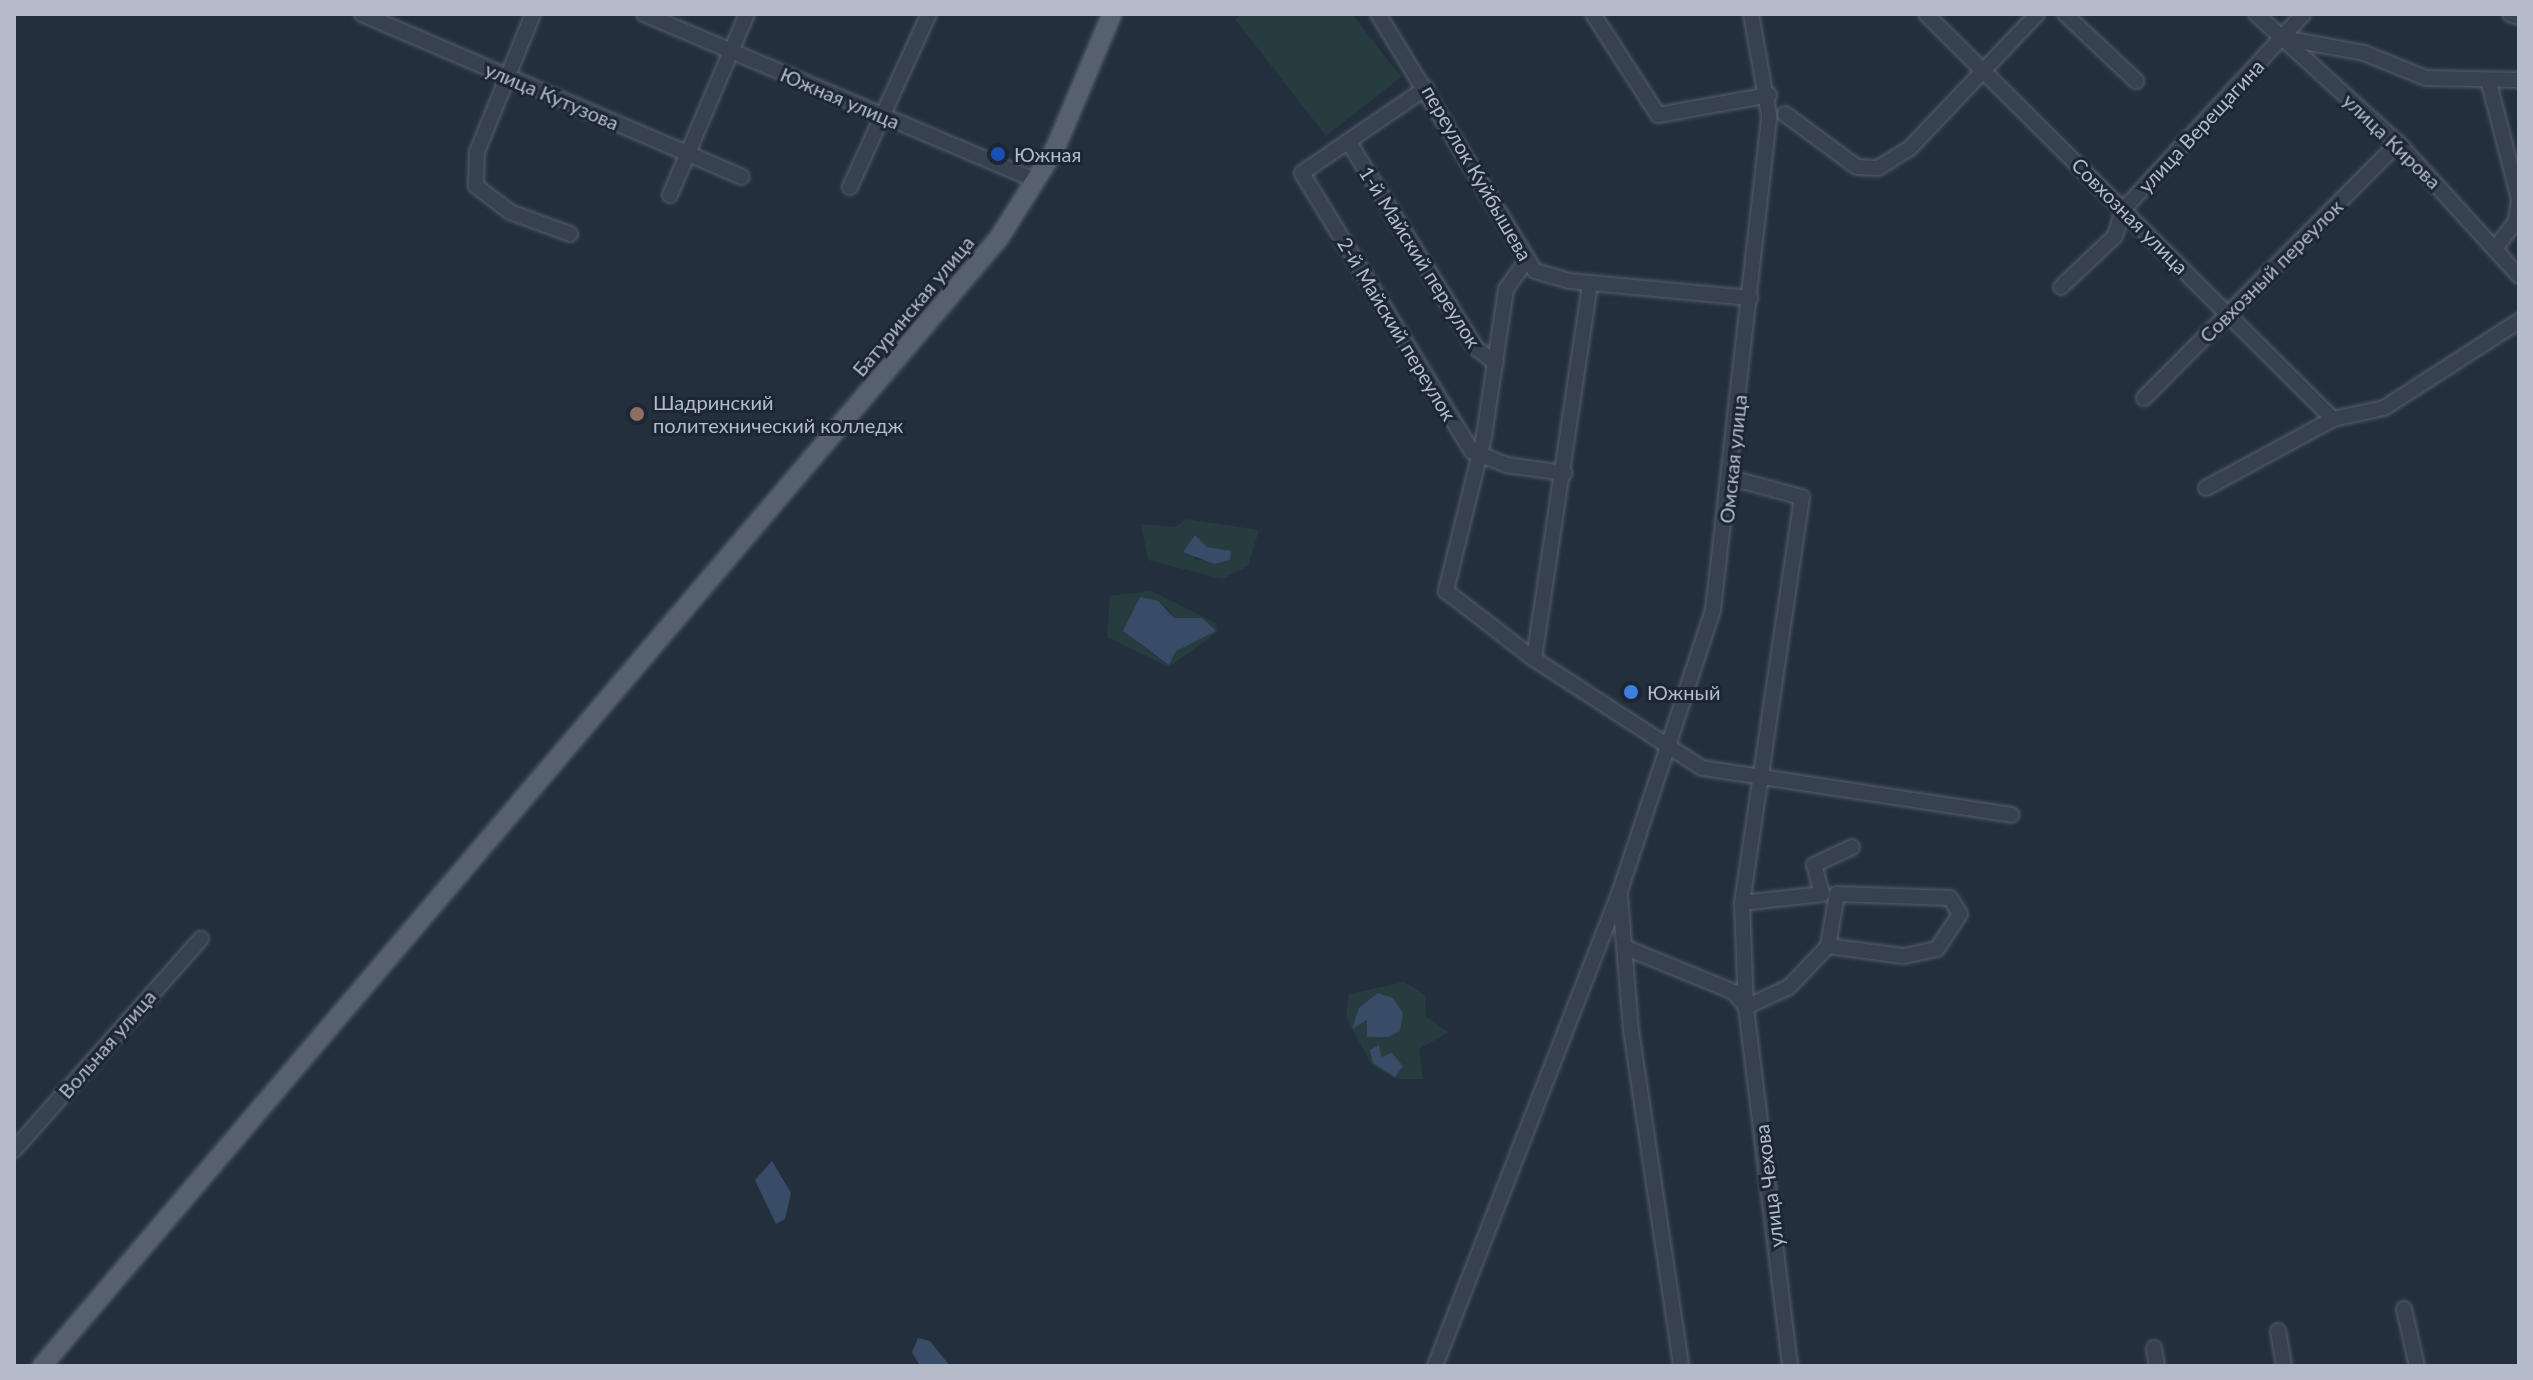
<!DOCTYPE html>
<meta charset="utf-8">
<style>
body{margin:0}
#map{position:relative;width:2533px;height:1380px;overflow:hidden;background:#242f3e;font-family:Lato,sans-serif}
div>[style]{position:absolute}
.green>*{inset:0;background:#263c3f}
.water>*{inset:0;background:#394c67}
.roads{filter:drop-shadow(0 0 2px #565f6c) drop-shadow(0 0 2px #565f6c)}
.minor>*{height:14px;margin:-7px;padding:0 7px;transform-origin:7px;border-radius:7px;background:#38414e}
.major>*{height:18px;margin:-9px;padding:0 9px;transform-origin:9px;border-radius:9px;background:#56606e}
.dots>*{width:22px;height:22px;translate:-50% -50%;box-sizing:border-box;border:4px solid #1d2633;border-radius:50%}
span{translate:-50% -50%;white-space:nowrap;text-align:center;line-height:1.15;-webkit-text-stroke:6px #1d2633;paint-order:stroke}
.street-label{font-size:20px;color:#b4bcc9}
.poi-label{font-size:20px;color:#b4bcc9}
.left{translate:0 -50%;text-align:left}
.frame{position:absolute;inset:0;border:16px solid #b4bcc9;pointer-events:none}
</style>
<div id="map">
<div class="green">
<div style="clip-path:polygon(1242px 14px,1352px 14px,1401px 77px,1326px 136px,1235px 19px)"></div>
<div style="clip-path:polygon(evenodd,1186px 519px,1259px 530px,1248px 566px,1222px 579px,1148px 560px,1141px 524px,1175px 527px,1186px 519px,1195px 536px,1207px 547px,1230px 560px,1195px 560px,1195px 536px)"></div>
<div style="clip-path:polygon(evenodd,1151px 591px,1216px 623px,1217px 632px,1169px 667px,1107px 637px,1110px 596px,1151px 591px,1167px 607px,1174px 618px,1201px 618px,1204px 636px,1157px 657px,1128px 635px,1129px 620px,1134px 610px,1167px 607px)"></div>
<div style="clip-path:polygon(evenodd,1404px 982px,1425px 995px,1426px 1017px,1449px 1032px,1419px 1049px,1423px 1079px,1396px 1079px,1371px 1064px,1346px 1017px,1349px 994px,1404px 982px,1374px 997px,1399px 1012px,1398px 1026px,1375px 1038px,1368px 1020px,1353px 1028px,1374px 997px)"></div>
</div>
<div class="water">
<div style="clip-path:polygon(1195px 535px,1207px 547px,1231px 551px,1230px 560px,1215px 564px,1183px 552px)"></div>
<div style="clip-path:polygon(1140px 597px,1158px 601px,1174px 618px,1202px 618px,1216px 631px,1176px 651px,1169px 665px,1123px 631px)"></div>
<div style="clip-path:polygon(1378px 993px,1393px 998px,1403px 1013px,1400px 1031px,1388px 1037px,1367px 1037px,1367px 1020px,1352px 1029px,1359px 1008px)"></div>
<div style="clip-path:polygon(1379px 1045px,1381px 1057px,1392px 1053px,1403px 1066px,1395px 1077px,1373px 1063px,1370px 1050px)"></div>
<div style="clip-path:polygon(772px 1161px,791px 1193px,785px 1219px,776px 1224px,755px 1180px)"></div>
<div style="clip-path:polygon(918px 1338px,930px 1341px,950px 1366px,920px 1366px,912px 1352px)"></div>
</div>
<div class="roads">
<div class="minor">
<div style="left:362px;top:14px;width:413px;rotate:23.2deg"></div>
<div style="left:533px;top:14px;width:149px;rotate:112.1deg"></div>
<div style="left:477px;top:152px;width:34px;rotate:92deg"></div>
<div style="left:476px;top:186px;width:43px;rotate:37.4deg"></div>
<div style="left:510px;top:212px;width:64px;rotate:20.1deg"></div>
<div style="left:644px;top:14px;width:427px;rotate:23deg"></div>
<div style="left:1378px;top:14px;width:301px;rotate:58.6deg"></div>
<div style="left:1535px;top:271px;width:36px;rotate:16deg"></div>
<div style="left:1570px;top:281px;width:181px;rotate:5.4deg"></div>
<div style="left:1593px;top:14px;width:120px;rotate:57.2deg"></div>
<div style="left:1658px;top:115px;width:113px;rotate:-10.2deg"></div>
<div style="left:1926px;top:14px;width:574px;rotate:44.86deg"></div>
<div style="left:2065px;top:14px;width:98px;rotate:43.3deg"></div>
<div style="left:2256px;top:14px;width:192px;rotate:42.3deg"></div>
<div style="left:2398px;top:143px;width:180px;rotate:47.7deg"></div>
<div style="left:2510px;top:14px;width:9px;rotate:18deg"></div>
<div style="left:2283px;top:38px;width:82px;rotate:10.5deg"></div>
<div style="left:2364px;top:53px;width:67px;rotate:22deg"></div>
<div style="left:2426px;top:78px;width:93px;rotate:1.2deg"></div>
<div style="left:2489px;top:83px;width:120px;rotate:75.5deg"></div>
<div style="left:2519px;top:199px;width:22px;rotate:98deg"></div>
<div style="left:2516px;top:221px;width:34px;rotate:127deg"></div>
<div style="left:1426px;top:88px;width:150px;rotate:145.6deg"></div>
<div style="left:1302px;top:173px;width:326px;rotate:58.6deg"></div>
<div style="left:1472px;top:451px;width:38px;rotate:22deg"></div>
<div style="left:1507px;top:465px;width:58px;rotate:8deg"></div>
<div style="left:1785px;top:114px;width:89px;rotate:36.4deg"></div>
<div style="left:1857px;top:167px;width:21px;rotate:3deg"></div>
<div style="left:1878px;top:168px;width:36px;rotate:-32deg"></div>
<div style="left:1909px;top:149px;width:186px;rotate:-46.5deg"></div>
<div style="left:1350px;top:144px;width:240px;rotate:58.3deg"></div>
<div style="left:1476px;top:348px;width:25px;rotate:37deg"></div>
<div style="left:850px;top:187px;width:190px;rotate:-65.5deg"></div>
<div style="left:670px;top:195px;width:197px;rotate:-67deg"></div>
<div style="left:1527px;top:260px;width:36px;rotate:126deg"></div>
<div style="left:1506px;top:289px;width:150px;rotate:98.5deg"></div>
<div style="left:1484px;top:437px;width:159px;rotate:103.9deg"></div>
<div style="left:1446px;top:591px;width:111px;rotate:37.7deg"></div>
<div style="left:1534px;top:659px;width:200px;rotate:33deg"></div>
<div style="left:1702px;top:768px;width:313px;rotate:8.6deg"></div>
<div style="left:2061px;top:287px;width:74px;rotate:-43.4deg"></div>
<div style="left:2115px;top:236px;width:27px;rotate:-73deg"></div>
<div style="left:2123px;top:210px;width:266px;rotate:-47.4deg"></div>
<div style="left:2144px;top:398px;width:360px;rotate:-45.1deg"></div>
<div style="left:1731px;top:478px;width:73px;rotate:15deg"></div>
<div style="left:1802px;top:497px;width:410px;rotate:98.4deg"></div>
<div style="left:1742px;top:903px;width:104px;rotate:87.8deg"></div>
<div style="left:1746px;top:1007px;width:47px;rotate:-24.9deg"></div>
<div style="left:1789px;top:987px;width:57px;rotate:-46.4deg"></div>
<div style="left:1828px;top:946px;width:53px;rotate:-80.2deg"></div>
<div style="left:1837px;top:894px;width:113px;rotate:2deg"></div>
<div style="left:1950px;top:898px;width:19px;rotate:58deg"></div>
<div style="left:1960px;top:914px;width:42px;rotate:123.3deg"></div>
<div style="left:1937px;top:949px;width:35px;rotate:168deg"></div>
<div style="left:1903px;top:956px;width:76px;rotate:-172.4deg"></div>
<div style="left:2206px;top:488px;width:145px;rotate:-28.5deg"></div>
<div style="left:2333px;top:419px;width:52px;rotate:-12.2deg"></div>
<div style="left:2384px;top:408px;width:161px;rotate:-32.8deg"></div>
<div style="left:1534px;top:659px;width:380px;rotate:-81.5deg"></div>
<div style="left:1620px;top:896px;width:134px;rotate:85.3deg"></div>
<div style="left:1631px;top:1030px;width:340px;rotate:81.5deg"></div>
<div style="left:1742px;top:903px;width:81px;rotate:-6.4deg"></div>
<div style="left:1822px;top:894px;width:30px;rotate:-105deg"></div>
<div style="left:1814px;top:865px;width:42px;rotate:-25.3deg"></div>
<div style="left:1624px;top:947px;width:119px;rotate:22.2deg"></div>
<div style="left:1734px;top:992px;width:19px;rotate:51deg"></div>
<div style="left:1746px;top:1007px;width:362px;rotate:83deg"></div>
<div style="left:14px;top:1150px;width:282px;rotate:-48.5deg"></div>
<div style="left:2404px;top:1309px;width:58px;rotate:77.2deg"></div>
<div style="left:2278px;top:1331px;width:36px;rotate:80deg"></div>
<div style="left:2154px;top:1348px;width:18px;rotate:81deg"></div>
<div style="left:1435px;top:1366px;width:510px;rotate:-68.72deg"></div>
<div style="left:1620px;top:891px;width:296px;rotate:-71.7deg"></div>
<div style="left:1713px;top:610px;width:498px;rotate:-83.5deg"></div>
<div style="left:1769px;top:115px;width:103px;rotate:-100.1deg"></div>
</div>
<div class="major">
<div style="left:42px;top:1366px;width:1479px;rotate:-49.69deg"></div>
<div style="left:999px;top:238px;width:105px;rotate:-57.8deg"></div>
<div style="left:1055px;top:149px;width:147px;rotate:-67.1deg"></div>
</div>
</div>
<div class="dots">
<div style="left:998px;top:154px;background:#1a4fb4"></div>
<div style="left:637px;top:414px;background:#8d6e63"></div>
<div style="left:1631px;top:692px;background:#3f7fe0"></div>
</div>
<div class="street-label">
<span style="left:552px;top:96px;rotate:23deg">улица Кутузова</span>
<span style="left:840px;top:98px;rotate:23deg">Южная улица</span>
<span style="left:2201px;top:126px;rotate:-47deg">улица Верещагина</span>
<span style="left:2392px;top:141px;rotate:44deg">улица Кирова</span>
<span style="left:1477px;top:173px;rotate:60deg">переулок Куйбышева</span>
<span style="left:2130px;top:216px;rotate:45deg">Совхозная улица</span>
<span style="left:1420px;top:257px;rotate:58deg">1-й Майский переулок</span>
<span style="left:2271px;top:271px;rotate:-45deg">Совхозный переулок</span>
<span style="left:913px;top:306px;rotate:-50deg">Батуринская улица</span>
<span style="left:1397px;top:329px;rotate:59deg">2-й Майский переулок</span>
<span style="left:1733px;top:459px;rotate:-84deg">Омская улица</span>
<span style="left:107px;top:1044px;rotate:-49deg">Вольная улица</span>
<span style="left:1769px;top:1186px;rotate:-97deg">улица Чехова</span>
</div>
<div class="poi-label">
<span class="left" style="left:1014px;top:154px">Южная</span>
<span class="left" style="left:653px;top:414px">Шадринский<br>политехнический колледж</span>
<span class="left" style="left:1647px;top:692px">Южный</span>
</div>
<div class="frame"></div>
</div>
